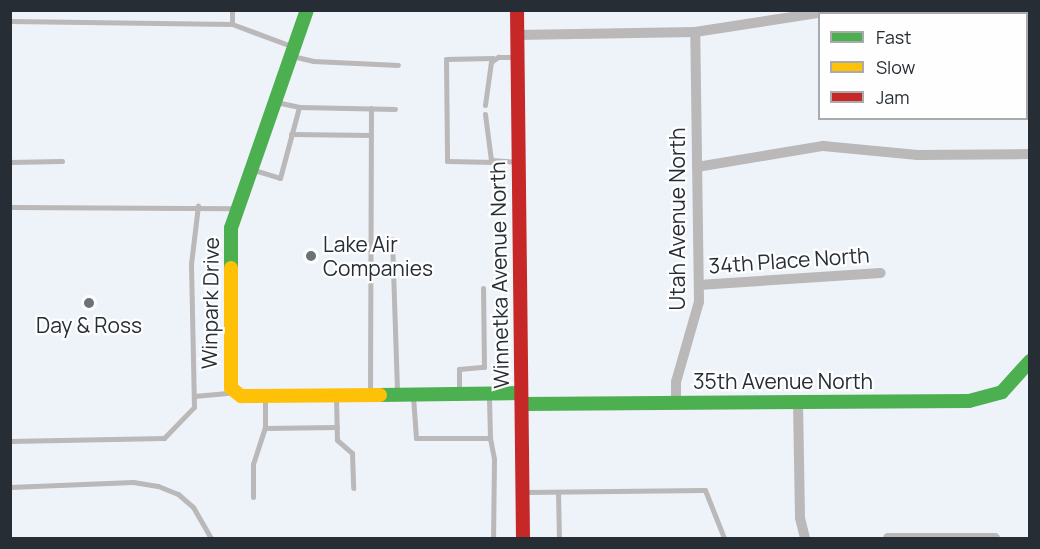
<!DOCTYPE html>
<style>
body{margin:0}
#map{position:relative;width:1040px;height:549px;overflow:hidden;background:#edf3f9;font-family:Manrope,sans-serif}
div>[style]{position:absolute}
.lane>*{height:5px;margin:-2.5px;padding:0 2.5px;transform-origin:2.5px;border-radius:2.5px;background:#bab8b8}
.street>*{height:10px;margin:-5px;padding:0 5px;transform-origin:5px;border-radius:5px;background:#bab8b8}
.fast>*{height:14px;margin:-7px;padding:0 7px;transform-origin:7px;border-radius:7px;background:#4caf50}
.slow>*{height:14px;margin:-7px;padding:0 7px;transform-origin:7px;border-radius:7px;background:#ffc107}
.jam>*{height:14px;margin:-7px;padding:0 7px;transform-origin:7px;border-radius:7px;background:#c62828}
.dots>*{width:16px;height:16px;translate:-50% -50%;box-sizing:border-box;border:3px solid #fefefe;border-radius:50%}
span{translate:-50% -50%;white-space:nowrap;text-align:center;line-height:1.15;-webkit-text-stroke:4.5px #fefefe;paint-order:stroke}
.street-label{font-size:21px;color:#262d34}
.poi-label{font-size:21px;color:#262d34}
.left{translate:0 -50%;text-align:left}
.frame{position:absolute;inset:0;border:12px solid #262d34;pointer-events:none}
.legend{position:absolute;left:818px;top:12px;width:210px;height:108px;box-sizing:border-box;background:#fefefe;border:2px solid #a8aaad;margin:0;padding:8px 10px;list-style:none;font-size:18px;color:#262d34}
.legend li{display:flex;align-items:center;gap:12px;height:30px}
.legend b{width:30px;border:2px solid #a8aaad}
</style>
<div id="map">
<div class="lane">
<div style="left:232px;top:10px;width:14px;rotate:90deg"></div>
<div style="left:232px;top:24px;width:66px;rotate:20.4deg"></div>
<div style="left:10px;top:21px;width:222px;rotate:0.8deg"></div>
<div style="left:292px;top:56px;width:22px;rotate:13deg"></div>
<div style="left:313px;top:61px;width:85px;rotate:2.7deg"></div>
<div style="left:493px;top:58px;width:47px;rotate:178.8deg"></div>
<div style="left:446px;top:59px;width:102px;rotate:89.4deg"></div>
<div style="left:447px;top:161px;width:47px;rotate:1.2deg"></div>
<div style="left:276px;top:102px;width:24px;rotate:12deg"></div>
<div style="left:299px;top:107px;width:96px;rotate:1.2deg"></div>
<div style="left:485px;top:105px;width:43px;rotate:-82.1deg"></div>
<div style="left:491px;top:62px;width:9px;rotate:-36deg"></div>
<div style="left:498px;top:57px;width:17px"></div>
<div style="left:485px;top:114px;width:46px;rotate:82.6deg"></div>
<div style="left:491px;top:160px;width:26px;rotate:4deg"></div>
<div style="left:291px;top:134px;width:80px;rotate:0.7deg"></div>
<div style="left:10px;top:162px;width:52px;rotate:-1.1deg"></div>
<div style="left:254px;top:170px;width:27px;rotate:17deg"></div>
<div style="left:280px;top:178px;width:73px;rotate:-75deg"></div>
<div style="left:10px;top:207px;width:225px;rotate:0.3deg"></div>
<div style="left:392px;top:239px;width:154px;rotate:88.1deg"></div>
<div style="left:459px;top:392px;width:23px;rotate:-90deg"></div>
<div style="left:459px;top:369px;width:25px;rotate:-5deg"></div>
<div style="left:484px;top:367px;width:79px;rotate:-90.7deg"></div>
<div style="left:370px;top:394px;width:286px;rotate:-89.8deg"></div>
<div style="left:194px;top:396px;width:36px;rotate:-5deg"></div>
<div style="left:413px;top:396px;width:42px;rotate:85.9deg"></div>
<div style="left:416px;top:438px;width:74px"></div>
<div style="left:490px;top:438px;width:42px;rotate:-91.4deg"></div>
<div style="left:336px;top:397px;width:43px;rotate:88.7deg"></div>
<div style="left:337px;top:440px;width:20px;rotate:41deg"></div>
<div style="left:352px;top:453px;width:35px;rotate:88deg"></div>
<div style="left:265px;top:428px;width:72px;rotate:-0.8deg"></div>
<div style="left:490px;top:438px;width:21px;rotate:79deg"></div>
<div style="left:494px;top:459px;width:79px;rotate:90.7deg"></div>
<div style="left:10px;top:441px;width:154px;rotate:-1.1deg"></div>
<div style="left:164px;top:438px;width:43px;rotate:-45.9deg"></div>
<div style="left:194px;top:407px;width:143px;rotate:-91.2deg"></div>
<div style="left:191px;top:264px;width:59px;rotate:-83.2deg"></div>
<div style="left:10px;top:487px;width:123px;rotate:-2.3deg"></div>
<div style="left:133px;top:482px;width:25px;rotate:9deg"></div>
<div style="left:158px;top:486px;width:22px;rotate:22deg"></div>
<div style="left:178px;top:494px;width:20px;rotate:41deg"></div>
<div style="left:193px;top:507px;width:36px;rotate:60deg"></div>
<div style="left:525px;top:492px;width:180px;rotate:-0.6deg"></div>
<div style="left:705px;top:490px;width:52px;rotate:68.4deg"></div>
<div style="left:558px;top:492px;width:46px;rotate:88.8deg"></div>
<div style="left:253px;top:497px;width:33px;rotate:-90deg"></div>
<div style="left:253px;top:464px;width:38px;rotate:-72deg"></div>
<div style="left:265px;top:428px;width:30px;rotate:-90deg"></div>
</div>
<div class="street">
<div style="left:1029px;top:10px;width:49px;rotate:88.8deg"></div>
<div style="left:517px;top:35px;width:178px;rotate:-1deg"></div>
<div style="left:695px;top:32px;width:124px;rotate:-8.8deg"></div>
<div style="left:818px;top:13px;width:89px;rotate:0.6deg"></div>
<div style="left:697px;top:167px;width:128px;rotate:-9.5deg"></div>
<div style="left:823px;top:146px;width:95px;rotate:5.4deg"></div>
<div style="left:918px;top:155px;width:112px;rotate:-0.5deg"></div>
<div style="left:699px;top:285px;width:182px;rotate:-3.8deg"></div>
<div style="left:798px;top:402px;width:116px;rotate:89deg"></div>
<div style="left:800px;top:518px;width:21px;rotate:76deg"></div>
<div style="left:676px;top:403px;width:21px;rotate:-90deg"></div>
<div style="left:676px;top:382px;width:83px;rotate:-74deg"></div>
<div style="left:699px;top:302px;width:270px;rotate:-90.8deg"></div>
<div style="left:888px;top:538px;width:107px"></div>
</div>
<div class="fast">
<div style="left:231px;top:268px;width:40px;rotate:-90deg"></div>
<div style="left:231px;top:228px;width:231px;rotate:-70.8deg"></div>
<div style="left:380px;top:395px;width:141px;rotate:-0.8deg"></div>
<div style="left:522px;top:404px;width:447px;rotate:-0.4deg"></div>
<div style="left:969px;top:401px;width:34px;rotate:-15deg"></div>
<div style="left:1002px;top:392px;width:42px;rotate:-47.9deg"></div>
</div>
<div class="slow">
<div style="left:231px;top:268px;width:120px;rotate:90deg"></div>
<div style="left:231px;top:388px;width:13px;rotate:39deg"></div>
<div style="left:241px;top:396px;width:139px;rotate:-0.4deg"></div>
</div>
<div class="jam">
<div style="left:517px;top:10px;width:528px;rotate:89.35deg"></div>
</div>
<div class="dots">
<div style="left:311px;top:256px;background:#6c7279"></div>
<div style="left:89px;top:303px;background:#6c7279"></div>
</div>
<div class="street-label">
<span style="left:677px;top:219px;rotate:-90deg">Utah Avenue North</span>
<span style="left:789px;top:260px;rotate:-4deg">34th Place North</span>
<span style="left:499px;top:275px;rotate:-91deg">Winnetka Avenue North</span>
<span style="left:210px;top:303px;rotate:-89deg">Winpark Drive</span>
<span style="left:783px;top:381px">35th Avenue North</span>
</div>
<div class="poi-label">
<span class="left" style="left:323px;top:256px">Lake Air<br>Companies</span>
<span style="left:89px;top:325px">Day &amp; Ross</span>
</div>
<div class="frame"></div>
<ul class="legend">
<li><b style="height:8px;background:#4caf50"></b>Fast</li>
<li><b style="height:8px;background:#ffc107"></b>Slow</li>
<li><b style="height:8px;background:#c62828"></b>Jam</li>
</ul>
</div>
